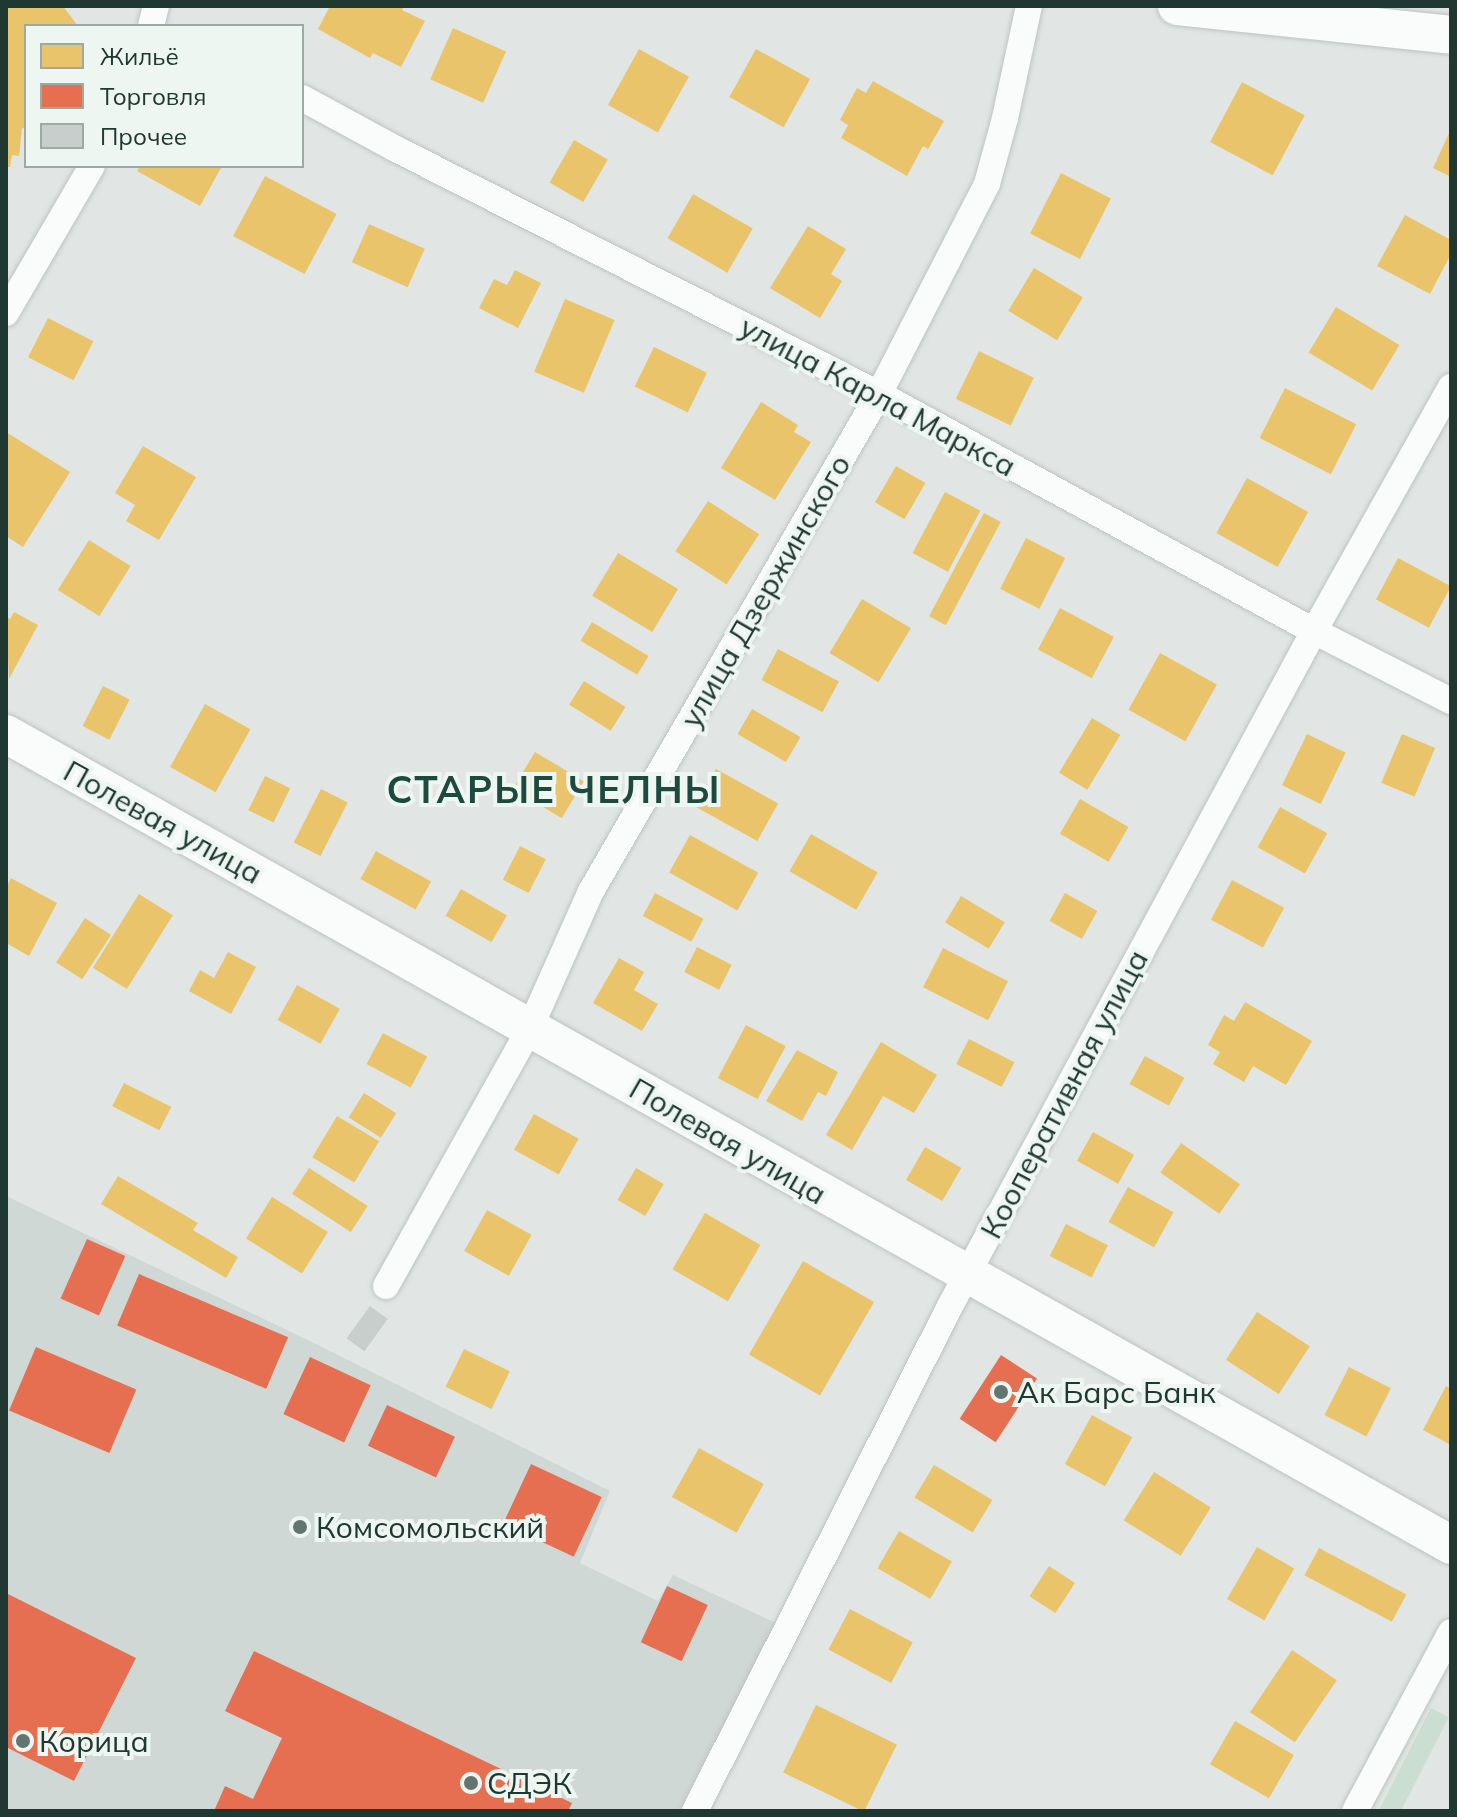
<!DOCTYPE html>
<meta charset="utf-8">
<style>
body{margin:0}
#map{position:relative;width:1457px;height:1817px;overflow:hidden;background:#e1e6e4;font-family:Mulish,sans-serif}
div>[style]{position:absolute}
.built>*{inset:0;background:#cfd8d4}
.green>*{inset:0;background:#cadfd1;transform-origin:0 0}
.homes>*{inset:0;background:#e9c46a;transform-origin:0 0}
.shops>*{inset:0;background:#e76f51;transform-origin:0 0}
.building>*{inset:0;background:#c8cecb;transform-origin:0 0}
.roads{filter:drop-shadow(0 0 2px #bec3c1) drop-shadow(0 0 2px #bec3c1)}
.street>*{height:26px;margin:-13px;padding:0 13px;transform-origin:13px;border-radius:13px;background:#fafbfb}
.secondary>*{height:38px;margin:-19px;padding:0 19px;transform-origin:19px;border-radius:19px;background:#fafbfb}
.dots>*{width:22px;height:22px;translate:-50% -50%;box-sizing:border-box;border:4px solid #eef6f2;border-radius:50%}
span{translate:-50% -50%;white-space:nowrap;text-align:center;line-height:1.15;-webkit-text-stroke:8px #eef6f2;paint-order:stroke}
.street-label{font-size:30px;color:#203832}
.poi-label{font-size:30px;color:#203832}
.left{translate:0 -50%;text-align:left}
.district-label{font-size:38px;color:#1d493e;font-weight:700;letter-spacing:2px}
.frame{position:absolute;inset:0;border:8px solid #203832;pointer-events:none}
.legend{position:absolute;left:24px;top:24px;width:280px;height:144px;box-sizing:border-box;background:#eef6f2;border:2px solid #9caaa5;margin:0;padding:10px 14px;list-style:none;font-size:24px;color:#203832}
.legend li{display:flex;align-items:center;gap:16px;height:40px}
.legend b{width:40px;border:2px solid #9caaa5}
</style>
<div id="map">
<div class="built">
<div style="clip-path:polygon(6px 1196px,314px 1343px,610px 1491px,580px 1563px,658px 1601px,673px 1575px,776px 1623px,680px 1811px,6px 1811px)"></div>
</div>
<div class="green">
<div style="left:1431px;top:1708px;width:20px;height:118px;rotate:27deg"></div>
</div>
<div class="homes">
<div style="clip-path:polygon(6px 6px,63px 6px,78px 26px,26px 26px,26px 129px,22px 128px,19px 156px,12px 155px,10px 167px,6px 167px)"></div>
<div style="clip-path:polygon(330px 6px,404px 6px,402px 10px,425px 21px,401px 67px,373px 53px,370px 58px,318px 29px)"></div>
<div style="left:453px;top:28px;width:58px;height:56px;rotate:24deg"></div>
<div style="left:639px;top:49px;width:57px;height:64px;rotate:29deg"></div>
<div style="left:756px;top:49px;width:62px;height:55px;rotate:29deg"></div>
<div style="clip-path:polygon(873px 81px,944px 121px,928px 149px,923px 146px,907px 176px,841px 138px,848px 125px,840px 120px,857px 88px,866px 93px)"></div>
<div style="left:1242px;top:82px;width:71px;height:68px;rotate:28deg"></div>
<div style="clip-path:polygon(1451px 129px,1451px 177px,1433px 168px)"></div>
<div style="left:574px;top:140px;width:39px;height:49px;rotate:30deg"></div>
<div style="clip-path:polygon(140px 166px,222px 166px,200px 206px,137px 171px)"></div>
<div style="left:1061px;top:173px;width:56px;height:68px;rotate:27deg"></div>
<div style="left:265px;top:176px;width:81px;height:68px;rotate:28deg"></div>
<div style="left:693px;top:194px;width:69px;height:51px;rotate:30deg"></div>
<div style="clip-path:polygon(1405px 215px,1451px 240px,1451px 254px,1430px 294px,1377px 266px)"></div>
<div style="left:369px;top:224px;width:61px;height:42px;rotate:24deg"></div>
<div style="clip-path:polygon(808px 226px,846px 249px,831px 274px,842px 281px,820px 318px,770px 288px)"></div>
<div style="left:1034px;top:268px;width:57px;height:50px;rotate:31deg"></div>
<div style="clip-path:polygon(515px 270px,541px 283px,518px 328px,479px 308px,494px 279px,507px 285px)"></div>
<div style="left:565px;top:299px;width:54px;height:79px;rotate:23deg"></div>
<div style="left:1336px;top:307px;width:74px;height:53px;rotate:31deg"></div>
<div style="left:48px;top:318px;width:51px;height:44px;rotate:27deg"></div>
<div style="left:654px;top:347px;width:59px;height:44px;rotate:26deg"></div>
<div style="left:979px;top:351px;width:61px;height:53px;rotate:26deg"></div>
<div style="left:1285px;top:388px;width:80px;height:56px;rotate:27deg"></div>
<div style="clip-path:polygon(761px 402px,798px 425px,794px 432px,811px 442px,775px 500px,721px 468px)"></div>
<div style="clip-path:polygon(6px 432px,70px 472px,23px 547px,6px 536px)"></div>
<div style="clip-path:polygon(143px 446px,196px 477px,159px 540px,126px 521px,135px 505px,115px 493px)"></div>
<div style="left:896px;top:466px;width:34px;height:42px;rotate:30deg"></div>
<div style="left:1247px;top:478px;width:70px;height:63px;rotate:29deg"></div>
<div style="left:945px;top:492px;width:40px;height:69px;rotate:28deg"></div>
<div style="left:708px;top:501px;width:61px;height:60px;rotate:33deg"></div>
<div style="left:984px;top:513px;width:19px;height:117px;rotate:28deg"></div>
<div style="left:1026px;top:538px;width:44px;height:57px;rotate:27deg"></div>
<div style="left:89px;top:540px;width:49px;height:59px;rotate:32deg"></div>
<div style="left:618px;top:553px;width:70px;height:50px;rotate:31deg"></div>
<div style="left:1398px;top:558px;width:60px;height:47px;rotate:28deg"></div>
<div style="left:862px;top:599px;width:57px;height:63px;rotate:31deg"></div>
<div style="left:1060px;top:608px;width:61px;height:47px;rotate:28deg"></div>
<div style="clip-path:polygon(14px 612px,38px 625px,9px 679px,6px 617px,10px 619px)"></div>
<div style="left:592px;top:622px;width:66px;height:22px;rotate:31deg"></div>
<div style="left:778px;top:649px;width:69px;height:35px;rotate:28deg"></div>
<div style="left:1160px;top:653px;width:65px;height:65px;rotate:29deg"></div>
<div style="left:584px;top:681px;width:49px;height:28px;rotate:32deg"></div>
<div style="left:103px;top:686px;width:30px;height:45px;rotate:27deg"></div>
<div style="left:205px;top:704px;width:52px;height:72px;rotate:29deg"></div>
<div style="left:752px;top:709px;width:56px;height:29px;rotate:30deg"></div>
<div style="left:1092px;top:718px;width:33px;height:64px;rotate:31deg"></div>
<div style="left:1307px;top:734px;width:43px;height:57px;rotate:26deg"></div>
<div style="left:1402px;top:734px;width:36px;height:53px;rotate:23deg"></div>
<div style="left:535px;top:752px;width:57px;height:43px;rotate:31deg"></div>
<div style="left:716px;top:769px;width:71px;height:43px;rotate:29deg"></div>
<div style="left:265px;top:776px;width:28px;height:38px;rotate:26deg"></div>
<div style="left:321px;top:789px;width:30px;height:60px;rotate:27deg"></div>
<div style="left:1080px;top:799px;width:56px;height:40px;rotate:30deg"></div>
<div style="left:1280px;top:807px;width:54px;height:46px;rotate:29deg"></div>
<div style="left:811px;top:834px;width:77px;height:43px;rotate:30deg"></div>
<div style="left:690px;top:835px;width:78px;height:43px;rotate:29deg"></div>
<div style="left:520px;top:846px;width:29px;height:38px;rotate:27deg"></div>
<div style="left:376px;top:851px;width:63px;height:32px;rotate:29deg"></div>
<div style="clip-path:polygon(11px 878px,57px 903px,29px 956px,6px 943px,6px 888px)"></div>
<div style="left:1232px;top:880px;width:59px;height:45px;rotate:28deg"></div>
<div style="left:461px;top:889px;width:53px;height:31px;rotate:30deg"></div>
<div style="left:655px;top:893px;width:55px;height:26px;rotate:28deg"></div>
<div style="left:1065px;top:893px;width:37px;height:32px;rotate:29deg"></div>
<div style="left:139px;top:894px;width:40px;height:87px;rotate:32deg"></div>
<div style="left:961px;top:896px;width:51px;height:31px;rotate:31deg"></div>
<div style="left:85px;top:918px;width:31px;height:53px;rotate:33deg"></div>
<div style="left:697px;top:947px;width:39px;height:28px;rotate:27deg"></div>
<div style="left:943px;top:948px;width:73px;height:44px;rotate:27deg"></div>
<div style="clip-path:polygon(228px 952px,256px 967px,231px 1014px,189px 991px,200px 970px,214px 978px)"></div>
<div style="clip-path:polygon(619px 958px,644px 972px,634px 990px,658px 1004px,642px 1031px,593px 1003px)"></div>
<div style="left:297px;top:985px;width:49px;height:40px;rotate:29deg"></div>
<div style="clip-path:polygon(1245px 1002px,1312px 1041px,1286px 1085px,1253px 1066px,1244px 1082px,1213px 1064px,1220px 1052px,1208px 1045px,1224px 1015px,1234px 1021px)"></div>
<div style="left:746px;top:1025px;width:45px;height:60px;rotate:28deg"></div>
<div style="left:383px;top:1033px;width:50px;height:35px;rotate:28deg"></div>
<div style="left:969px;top:1039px;width:51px;height:28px;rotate:27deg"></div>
<div style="clip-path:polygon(881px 1042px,937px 1075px,914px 1113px,883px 1096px,852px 1150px,826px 1135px)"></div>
<div style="clip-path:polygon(797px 1050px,838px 1072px,826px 1096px,818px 1092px,802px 1121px,766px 1101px)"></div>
<div style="left:1145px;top:1056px;width:45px;height:32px;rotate:29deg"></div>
<div style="left:124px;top:1083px;width:53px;height:26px;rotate:27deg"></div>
<div style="left:364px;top:1093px;width:38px;height:29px;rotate:32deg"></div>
<div style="left:534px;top:1114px;width:51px;height:41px;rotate:29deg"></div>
<div style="left:337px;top:1116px;width:49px;height:48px;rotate:31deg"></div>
<div style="left:1093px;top:1132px;width:47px;height:33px;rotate:29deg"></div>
<div style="left:1181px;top:1143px;width:72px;height:36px;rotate:35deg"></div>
<div style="left:925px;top:1147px;width:42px;height:38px;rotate:30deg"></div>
<div style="left:309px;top:1168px;width:70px;height:31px;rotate:33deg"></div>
<div style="left:636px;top:1168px;width:32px;height:37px;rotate:30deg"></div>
<div style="clip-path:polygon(118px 1176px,198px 1223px,193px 1230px,238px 1257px,226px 1278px,101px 1204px)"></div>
<div style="left:1128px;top:1187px;width:52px;height:40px;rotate:29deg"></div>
<div style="left:272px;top:1197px;width:66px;height:49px;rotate:32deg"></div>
<div style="left:487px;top:1210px;width:51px;height:47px;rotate:29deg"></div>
<div style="left:705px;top:1213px;width:64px;height:65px;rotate:30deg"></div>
<div style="left:1066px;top:1224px;width:47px;height:36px;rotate:27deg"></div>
<div style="left:803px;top:1261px;width:82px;height:108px;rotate:30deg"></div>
<div style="left:1257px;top:1312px;width:63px;height:57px;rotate:33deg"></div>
<div style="left:464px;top:1349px;width:51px;height:42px;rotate:26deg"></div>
<div style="left:1349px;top:1367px;width:47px;height:54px;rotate:27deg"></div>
<div style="clip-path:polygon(1446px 1386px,1451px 1389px,1451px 1445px,1423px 1430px)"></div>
<div style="left:1092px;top:1415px;width:46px;height:56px;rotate:29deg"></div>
<div style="left:699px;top:1448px;width:74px;height:56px;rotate:29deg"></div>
<div style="left:934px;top:1465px;width:68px;height:38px;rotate:31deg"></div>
<div style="left:1154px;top:1472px;width:67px;height:57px;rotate:32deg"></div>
<div style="left:899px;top:1531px;width:61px;height:43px;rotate:30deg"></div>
<div style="left:1257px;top:1547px;width:43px;height:60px;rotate:30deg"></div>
<div style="left:1319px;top:1548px;width:99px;height:31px;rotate:28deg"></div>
<div style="left:1049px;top:1566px;width:31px;height:36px;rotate:33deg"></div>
<div style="left:850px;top:1609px;width:71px;height:46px;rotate:28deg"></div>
<div style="left:1292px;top:1650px;width:54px;height:75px;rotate:34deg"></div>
<div style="left:816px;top:1705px;width:90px;height:75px;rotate:26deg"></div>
<div style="left:1235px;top:1721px;width:68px;height:50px;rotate:30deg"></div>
</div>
<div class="shops">
<div style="left:87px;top:1239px;width:42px;height:65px;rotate:24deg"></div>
<div style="left:139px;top:1274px;width:162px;height:56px;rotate:23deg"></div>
<div style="left:36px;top:1347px;width:109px;height:69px;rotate:23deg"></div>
<div style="left:1001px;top:1355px;width:43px;height:76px;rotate:33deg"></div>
<div style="left:310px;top:1357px;width:67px;height:63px;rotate:25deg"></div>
<div style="left:387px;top:1405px;width:75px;height:45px;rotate:25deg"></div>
<div style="left:531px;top:1464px;width:78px;height:66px;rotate:25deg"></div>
<div style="left:667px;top:1586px;width:45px;height:62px;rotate:25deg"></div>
<div style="clip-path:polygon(6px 1593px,136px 1658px,74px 1781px,6px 1747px)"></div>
<div style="clip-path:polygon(254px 1651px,572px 1803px,568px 1811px,214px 1811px,225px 1786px,253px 1799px,282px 1738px,225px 1711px)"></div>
</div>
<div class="building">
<div style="left:370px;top:1306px;width:22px;height:40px;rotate:36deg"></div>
</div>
<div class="roads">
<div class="street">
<div style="left:151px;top:26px;width:21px;rotate:-76deg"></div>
<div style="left:302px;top:98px;width:107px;rotate:28.5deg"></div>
<div style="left:396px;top:149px;width:542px;rotate:26.9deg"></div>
<div style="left:879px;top:394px;width:495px;rotate:28.6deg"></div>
<div style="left:1314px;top:631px;width:154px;rotate:27.1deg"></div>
<div style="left:6px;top:313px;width:170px;rotate:-59.7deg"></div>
<div style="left:386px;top:1286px;width:295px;rotate:-60.8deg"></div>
<div style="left:530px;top:1028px;width:148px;rotate:-66deg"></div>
<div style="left:590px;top:893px;width:577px;rotate:-59.92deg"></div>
<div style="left:879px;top:394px;width:236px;rotate:-62.8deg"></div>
<div style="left:987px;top:184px;width:68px;rotate:-74.7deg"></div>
<div style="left:1005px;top:118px;width:115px;rotate:-77.9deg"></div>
<div style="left:695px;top:1811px;width:563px;rotate:-63.21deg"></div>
<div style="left:949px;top:1308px;width:769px;rotate:-61.67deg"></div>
<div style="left:1314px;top:631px;width:280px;rotate:-60.7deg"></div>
<div style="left:1355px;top:1811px;width:203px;rotate:-61.8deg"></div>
</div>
<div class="secondary">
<div style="left:1177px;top:6px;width:276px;rotate:6deg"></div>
<div style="left:6px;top:734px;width:1657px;rotate:29.3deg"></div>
</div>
</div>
<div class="dots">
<div style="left:1001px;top:1392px;background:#647570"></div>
<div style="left:300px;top:1527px;background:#647570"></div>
<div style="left:23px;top:1741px;background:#647570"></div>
<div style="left:471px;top:1783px;background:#647570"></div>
</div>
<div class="street-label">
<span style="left:878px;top:396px;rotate:28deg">улица Карла Маркса</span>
<span style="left:765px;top:591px;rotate:-60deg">улица Дзержинского</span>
<span style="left:163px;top:822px;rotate:29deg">Полевая улица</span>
<span style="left:1064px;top:1094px;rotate:-62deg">Кооперативная улица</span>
<span style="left:728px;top:1141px;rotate:30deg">Полевая улица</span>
</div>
<div class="poi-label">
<span class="left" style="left:1017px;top:1392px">Ак Барс Банк</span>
<span class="left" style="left:316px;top:1527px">Комсомольский</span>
<span class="left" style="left:39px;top:1741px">Корица</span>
<span class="left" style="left:487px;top:1783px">СДЭК</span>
</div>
<div class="district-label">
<span style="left:554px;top:790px">СТАРЫЕ ЧЕЛНЫ</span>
</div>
<div class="frame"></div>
<ul class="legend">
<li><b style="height:22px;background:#e9c46a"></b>Жильё</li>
<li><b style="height:22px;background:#e76f51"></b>Торговля</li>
<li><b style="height:22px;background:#c8cecb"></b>Прочее</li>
</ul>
</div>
